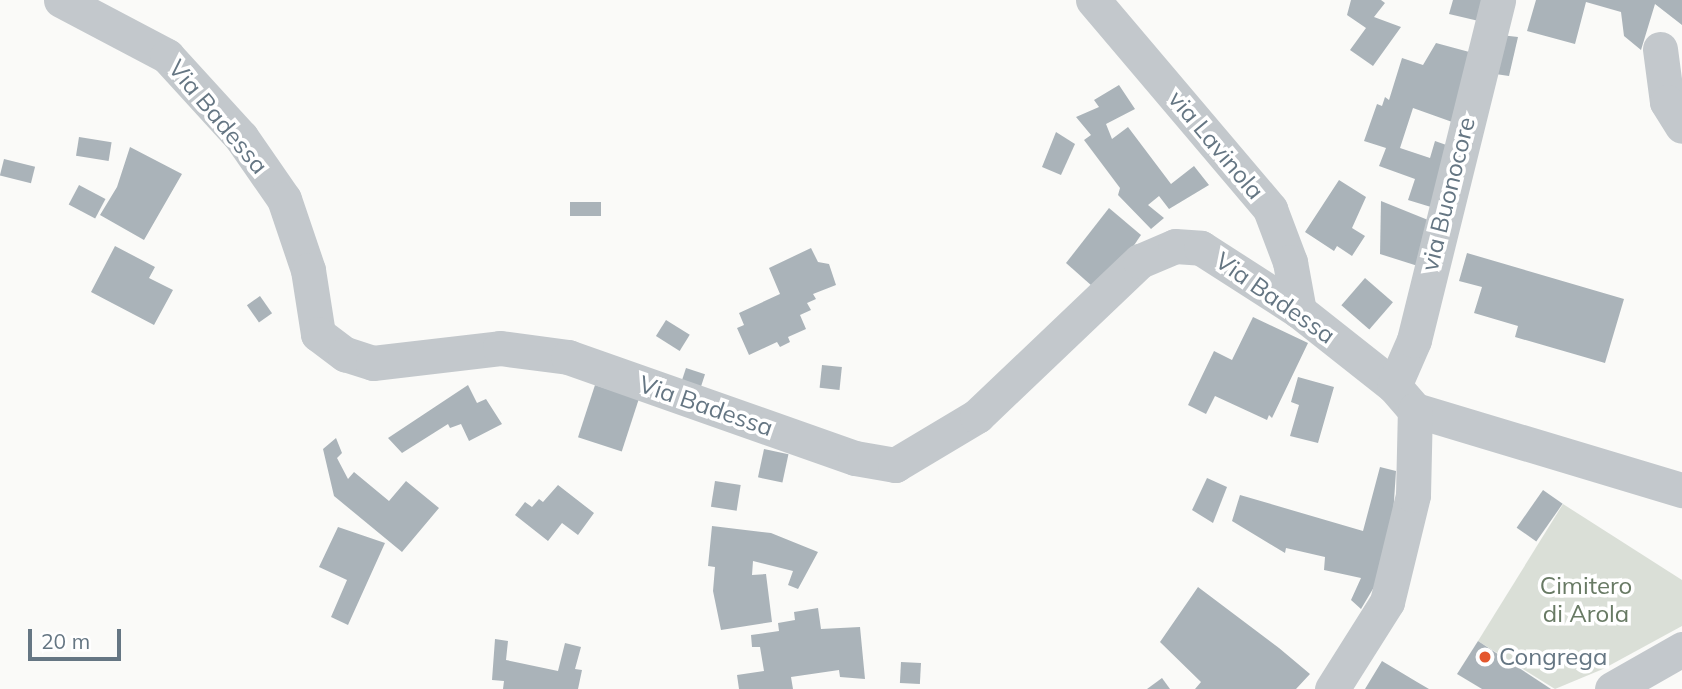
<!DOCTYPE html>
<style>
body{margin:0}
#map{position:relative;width:1682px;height:689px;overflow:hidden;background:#fafaf8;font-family:Mulish,sans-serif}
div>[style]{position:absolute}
.green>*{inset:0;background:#dadfd7}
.building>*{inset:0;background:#aab3b9;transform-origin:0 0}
.minor>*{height:35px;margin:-17.5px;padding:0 17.5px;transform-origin:17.5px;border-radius:17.5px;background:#c3c8cc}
.dots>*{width:19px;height:19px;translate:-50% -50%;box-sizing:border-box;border:4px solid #fff;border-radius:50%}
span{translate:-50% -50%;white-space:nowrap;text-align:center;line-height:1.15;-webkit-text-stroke:7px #fff;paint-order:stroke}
.street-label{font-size:24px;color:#657683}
.park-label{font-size:24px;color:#687a64}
.poi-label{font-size:24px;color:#657683}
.left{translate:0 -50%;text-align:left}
.scale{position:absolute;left:28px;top:629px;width:93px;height:32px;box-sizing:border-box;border:4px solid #657683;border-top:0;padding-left:9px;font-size:21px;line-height:24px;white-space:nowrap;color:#657683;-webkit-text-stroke:5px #fff;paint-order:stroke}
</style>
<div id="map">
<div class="green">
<div style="clip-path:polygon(1563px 504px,1682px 580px,1682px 626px,1603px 669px,1555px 689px,1478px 641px)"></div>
</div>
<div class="building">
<div style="clip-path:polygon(1351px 0,1381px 0,1385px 3px,1374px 17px,1401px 27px,1373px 66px,1350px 50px,1366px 28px,1347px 15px)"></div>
<div style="clip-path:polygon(1453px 0,1491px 0,1483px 22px,1449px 14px)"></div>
<div style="clip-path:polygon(1536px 0,1682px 0,1682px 25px,1655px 4px,1641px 50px,1624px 36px,1621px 12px,1586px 2px,1575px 44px,1527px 31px)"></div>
<div style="clip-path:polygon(1492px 34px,1518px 37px,1509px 76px,1482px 72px)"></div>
<div style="clip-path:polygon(1436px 43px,1473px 53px,1455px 123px,1413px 108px,1400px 148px,1430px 158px,1435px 141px,1452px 147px,1431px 207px,1408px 200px,1415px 179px,1379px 166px,1386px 148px,1364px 141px,1377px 104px,1382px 106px,1385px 97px,1389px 100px,1402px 58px,1423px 65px)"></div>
<div style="clip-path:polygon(1119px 85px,1135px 109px,1106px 124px,1112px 139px,1128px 127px,1171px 184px,1194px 166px,1209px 185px,1169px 209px,1159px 196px,1148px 205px,1164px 218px,1151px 229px,1118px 195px,1120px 188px,1084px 140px,1091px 135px,1076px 117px,1099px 107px,1094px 100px)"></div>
<div style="clip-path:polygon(1056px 132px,1075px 144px,1061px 175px,1042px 167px)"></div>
<div style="left:79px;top:137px;width:33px;height:19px;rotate:9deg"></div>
<div style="clip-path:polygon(130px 147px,182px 174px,144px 240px,100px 215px,117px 187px)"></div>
<div style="left:4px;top:159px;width:32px;height:17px;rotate:14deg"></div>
<div style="clip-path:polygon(1339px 180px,1366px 197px,1352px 228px,1365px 236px,1352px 256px,1337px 246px,1334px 251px,1305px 232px)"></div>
<div style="left:79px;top:185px;width:30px;height:22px;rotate:28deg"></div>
<div style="clip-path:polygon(1381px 201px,1433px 222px,1421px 267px,1380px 254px)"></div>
<div style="left:570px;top:202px;width:31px;height:14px"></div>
<div style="clip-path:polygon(1109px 208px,1141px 235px,1126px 257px,1092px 286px,1066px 263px)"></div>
<div style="clip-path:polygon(115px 246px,155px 267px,149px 278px,173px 290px,154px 325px,91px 292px)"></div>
<div style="clip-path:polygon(811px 248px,818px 262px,829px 264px,836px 285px,813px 294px,816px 299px,807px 303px,811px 310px,800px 315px,806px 329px,788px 337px,790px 342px,780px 347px,777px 342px,749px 355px,737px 328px,744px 325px,739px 313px,780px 294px,769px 268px)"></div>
<div style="clip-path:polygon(1467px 253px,1624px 299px,1605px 363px,1515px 337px,1518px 326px,1474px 313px,1482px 287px,1459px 281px)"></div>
<div style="left:1365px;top:278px;width:37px;height:36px;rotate:41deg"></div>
<div style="left:260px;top:296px;width:21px;height:16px;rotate:55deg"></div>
<div style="clip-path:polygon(1253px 317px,1308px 343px,1272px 418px,1269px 415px,1267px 420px,1215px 396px,1206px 414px,1188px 405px,1214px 351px,1232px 360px)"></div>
<div style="left:666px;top:320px;width:28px;height:19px;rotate:32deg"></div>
<div style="left:822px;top:365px;width:20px;height:23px;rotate:6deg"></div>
<div style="left:686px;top:368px;width:20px;height:13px;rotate:18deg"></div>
<div style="clip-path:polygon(1298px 377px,1334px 387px,1318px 443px,1290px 436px,1299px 405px,1291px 402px)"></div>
<div style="clip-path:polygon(468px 385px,477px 403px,486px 399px,502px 424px,469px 441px,461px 424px,450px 428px,448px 424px,402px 453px,388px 438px)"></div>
<div style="left:595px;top:385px;width:46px;height:55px;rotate:18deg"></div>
<div style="clip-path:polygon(336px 438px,342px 453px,337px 458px,348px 479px,354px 472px,389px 501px,406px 481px,439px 508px,402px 552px,334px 496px,323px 449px)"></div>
<div style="left:764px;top:449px;width:25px;height:29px;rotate:12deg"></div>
<div style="clip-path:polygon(1380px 467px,1396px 471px,1393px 516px,1377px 582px,1361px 609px,1351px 600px,1361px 578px,1324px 570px,1325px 557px,1286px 548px,1285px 553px,1232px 521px,1240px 495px,1363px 531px)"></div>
<div style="clip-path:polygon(1207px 478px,1227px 487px,1213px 523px,1192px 510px)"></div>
<div style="left:715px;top:481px;width:26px;height:26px;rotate:9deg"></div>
<div style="clip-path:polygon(558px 485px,594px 513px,578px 535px,562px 523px,548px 541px,515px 515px,525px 502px,532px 507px,539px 499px,543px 502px)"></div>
<div style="left:1543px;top:490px;width:24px;height:46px;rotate:35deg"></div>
<div style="clip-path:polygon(712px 526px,771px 533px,818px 552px,798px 589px,788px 585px,793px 571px,753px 561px,752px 575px,766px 574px,772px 622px,721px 630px,713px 591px,715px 567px,708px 566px)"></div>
<div style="clip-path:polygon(338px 527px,385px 543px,348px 625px,331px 617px,347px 580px,319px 567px)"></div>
<div style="clip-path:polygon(1198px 587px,1279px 648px,1310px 674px,1296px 689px,1195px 689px,1201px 682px,1160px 642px)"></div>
<div style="clip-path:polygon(818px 608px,821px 629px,860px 627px,865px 679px,840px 677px,839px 670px,791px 677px,793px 689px,739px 689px,737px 675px,764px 671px,760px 647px,752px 647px,751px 635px,779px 631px,778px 623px,795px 620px,794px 612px)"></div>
<div style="clip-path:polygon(495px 639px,508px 641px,506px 660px,558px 671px,565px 643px,581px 647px,575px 669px,582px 670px,578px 689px,503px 689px,504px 681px,492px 680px)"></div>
<div style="clip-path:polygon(1478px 641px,1551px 689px,1482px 689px,1457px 674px)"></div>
<div style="clip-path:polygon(1382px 661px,1417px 682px,1429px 689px,1365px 689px)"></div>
<div style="left:901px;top:662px;width:20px;height:21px;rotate:3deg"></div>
<div style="clip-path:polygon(1162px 678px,1170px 689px,1147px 689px)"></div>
</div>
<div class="minor">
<div style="left:61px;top:0;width:120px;rotate:27.8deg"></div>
<div style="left:167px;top:56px;width:110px;rotate:47.6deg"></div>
<div style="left:241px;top:137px;width:75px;rotate:55.3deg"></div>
<div style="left:284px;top:199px;width:75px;rotate:71.3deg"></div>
<div style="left:308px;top:270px;width:65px;rotate:81.1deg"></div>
<div style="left:318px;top:334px;width:34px;rotate:37deg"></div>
<div style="left:345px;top:354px;width:29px;rotate:18deg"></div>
<div style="left:373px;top:363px;width:128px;rotate:-6.7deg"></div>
<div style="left:500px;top:348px;width:69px;rotate:7.5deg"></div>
<div style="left:568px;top:357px;width:304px;rotate:19.4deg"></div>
<div style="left:855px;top:458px;width:41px;rotate:9.9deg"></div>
<div style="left:895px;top:465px;width:96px;rotate:-30.9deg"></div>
<div style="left:977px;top:416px;width:225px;rotate:-43.6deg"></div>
<div style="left:1140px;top:261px;width:38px;rotate:-23deg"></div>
<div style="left:1175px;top:246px;width:26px;rotate:4deg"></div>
<div style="left:1201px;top:248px;width:117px;rotate:32.7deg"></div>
<div style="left:1299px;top:311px;width:121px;rotate:38.3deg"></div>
<div style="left:1394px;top:386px;width:32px;rotate:49deg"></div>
<div style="left:1093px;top:0;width:274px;rotate:49.7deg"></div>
<div style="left:1270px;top:209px;width:57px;rotate:69.3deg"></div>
<div style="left:1290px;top:262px;width:50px;rotate:79.6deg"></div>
<div style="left:1660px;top:49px;width:53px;rotate:82.5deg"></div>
<div style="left:1667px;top:102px;width:28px;rotate:58deg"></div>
<div style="left:1394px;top:386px;width:50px;rotate:-66.5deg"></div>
<div style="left:1414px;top:340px;width:350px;rotate:-76.1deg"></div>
<div style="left:1415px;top:410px;width:279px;rotate:16.7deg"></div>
<div style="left:1332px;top:689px;width:103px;rotate:-57.7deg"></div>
<div style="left:1387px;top:602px;width:110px;rotate:-76.3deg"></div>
<div style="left:1413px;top:495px;width:85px;rotate:-88.7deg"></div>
<div style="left:1612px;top:689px;width:81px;rotate:-29.7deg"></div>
</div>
<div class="dots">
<div style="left:1485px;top:657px;background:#e4572e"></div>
</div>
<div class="street-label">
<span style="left:218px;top:117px;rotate:50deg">Via Badessa</span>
<span style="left:1216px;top:145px;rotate:50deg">via Lavinola</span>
<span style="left:1448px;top:194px;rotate:-76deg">via Buonocore</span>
<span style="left:1275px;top:298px;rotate:35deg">Via Badessa</span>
<span style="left:706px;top:406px;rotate:19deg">Via Badessa</span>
</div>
<div class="park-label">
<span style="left:1586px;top:600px">Cimitero<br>di Arola</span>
</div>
<div class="poi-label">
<span class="left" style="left:1499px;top:657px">Congrega</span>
</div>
<div class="scale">20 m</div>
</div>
